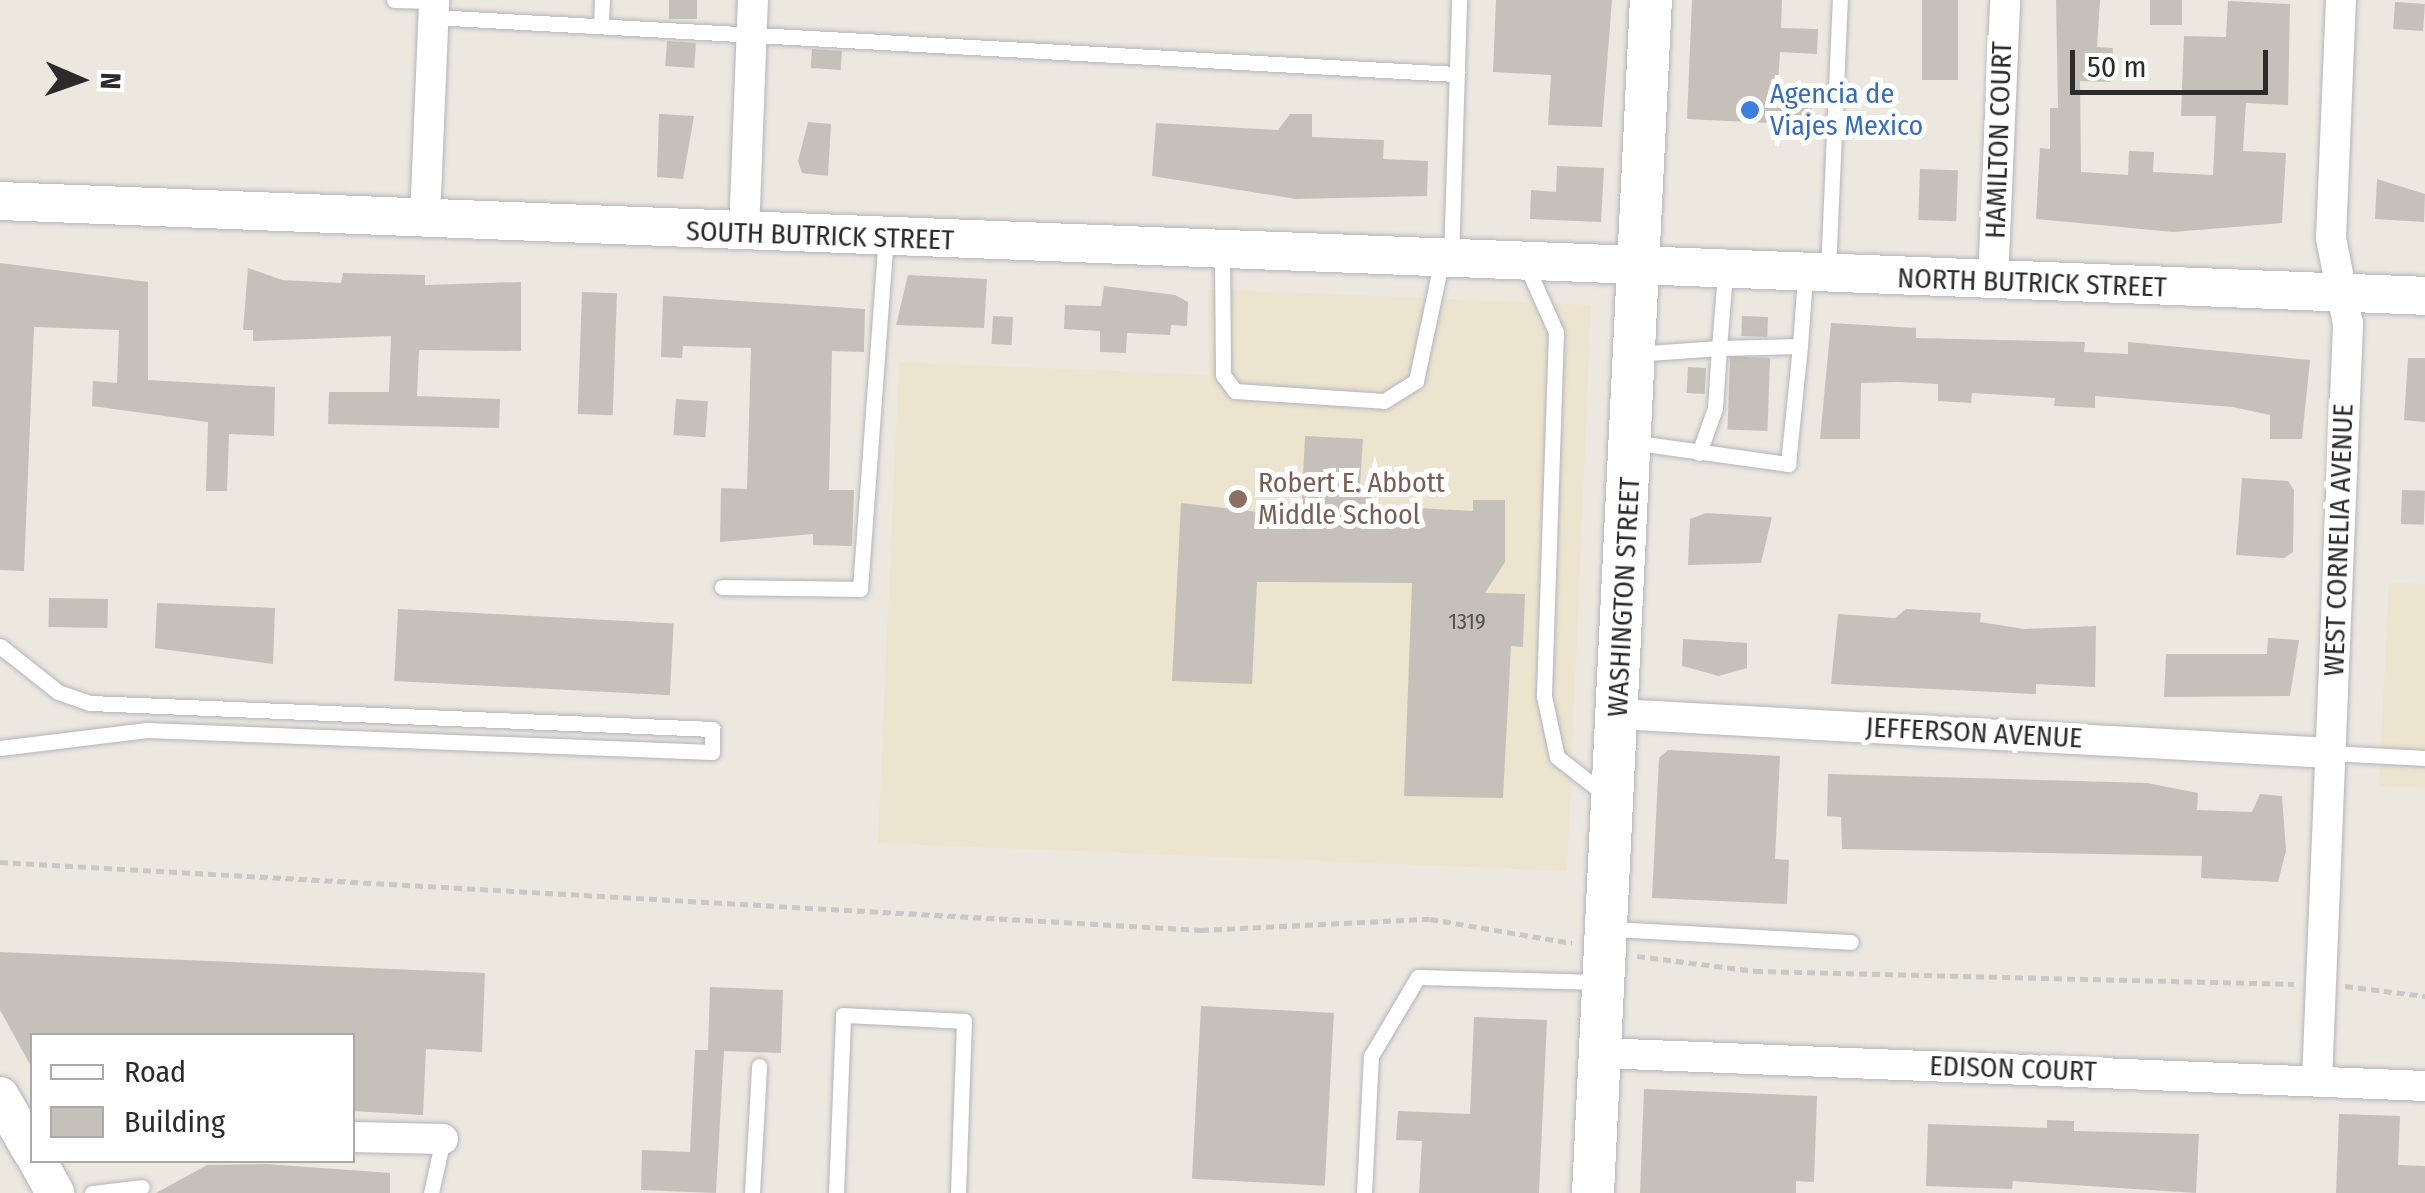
<!DOCTYPE html>
<style>
body{margin:0}
#map{position:relative;width:2425px;height:1193px;overflow:hidden;background:#ece7df;font-family:"Fira Sans Condensed",sans-serif}
div>[style]{position:absolute}
.education>*{inset:0;background:#ede4cf}
.building>*{inset:0;background:#c5c1ba;transform-origin:0 0}
.path>*{height:5px;margin-top:-2.5px;transform-origin:0;background:repeating-linear-gradient(90deg,#c8c8c8 0 8px,transparent 0 13px)}
.roads{filter:drop-shadow(0 0 2px #b2b4be) drop-shadow(0 0 2px #b2b4be)}
.service>*{height:15px;margin:-7.5px;padding:0 7.5px;transform-origin:7.5px;border-radius:7.5px;background:#fff}
.minor>*{height:30px;margin:-15px;padding:0 15px;transform-origin:15px;border-radius:15px;background:#fff}
.tertiary>*{height:38px;margin:-19px;padding:0 19px;transform-origin:19px;border-radius:19px;background:#fff}
.secondary>*{height:42px;margin:-21px;padding:0 21px;transform-origin:21px;border-radius:21px;background:#fff}
.dots>*{width:28px;height:28px;translate:-50% -50%;box-sizing:border-box;border:5px solid #fff;border-radius:50%}
span{translate:-50% -50%;white-space:nowrap;text-align:center;line-height:1.15;-webkit-text-stroke:10px #fff;paint-order:stroke}
.number-label{font-size:22px;color:#52504f}
.number-label span{-webkit-text-stroke-width:0}
.shop-label{font-size:28px;color:#366cbe}
.left{translate:0 -50%;text-align:left}
.street-label{font-size:28px;color:#2b2b2b}
.education-label{font-size:28px;color:#785e54}
.legend{position:absolute;left:30px;top:1033px;width:325px;height:130px;box-sizing:border-box;background:#fff;border:2px solid #aaa;margin:0;padding:12px 18px;list-style:none;font-size:30px;color:#2b2b2b}
.legend li{display:flex;align-items:center;gap:20px;height:50px}
.legend b{width:50px;border:2px solid #aaa}
.north{position:absolute;left:30px;top:30px;width:100px;height:100px;-webkit-text-stroke:8px #fff;paint-order:stroke;rotate:92deg;font-size:28px;font-weight:700;line-height:40px;text-align:center;color:#2b2b2b}
.north::after{content:'';display:block;margin:auto;width:35px;height:45px;background:#2b2b2b;clip-path:polygon(50% 0,100% 100%,50% 72%,0 100%)}
.scale{position:absolute;left:2070px;top:50px;width:198px;height:45px;box-sizing:border-box;border:5px solid #2b2b2b;border-top:0;padding-left:12px;font-size:30px;line-height:35px;white-space:nowrap;color:#2b2b2b;-webkit-text-stroke:8px #fff;paint-order:stroke}
</style>
<div id="map">
<div class="education">
<div style="clip-path:polygon(1208px 289px,1591px 305px,1567px 871px,878px 843px,899px 362px,1209px 375px)"></div>
<div style="clip-path:polygon(2389px 583px,2425px 584px,2425px 788px,2379px 786px)"></div>
</div>
<div class="building">
<div style="left:669px;top:0;width:28px;height:19px"></div>
<div style="clip-path:polygon(1496px 0,1612px 0,1602px 127px,1548px 125px,1551px 75px,1493px 72px)"></div>
<div style="clip-path:polygon(1692px 0,1782px 0,1781px 28px,1818px 29px,1817px 54px,1780px 52px,1777px 100px,1812px 101px,1812px 125px,1687px 119px)"></div>
<div style="left:1922px;top:0;width:36px;height:80px"></div>
<div style="clip-path:polygon(2056px 0,2100px 0,2097px 47px,2113px 48px,2111px 82px,2080px 81px,2081px 172px,2128px 175px,2129px 151px,2154px 152px,2153px 172px,2213px 175px,2216px 116px,2181px 116px,2184px 36px,2226px 37px,2228px 1px,2290px 4px,2288px 105px,2246px 103px,2243px 151px,2286px 153px,2282px 223px,2173px 232px,2036px 219px,2040px 148px,2050px 149px,2050px 108px,2058px 108px)"></div>
<div style="left:2150px;top:0;width:32px;height:25px"></div>
<div style="left:2395px;top:2px;width:30px;height:27px;rotate:4deg"></div>
<div style="left:667px;top:41px;width:29px;height:25px;rotate:4deg"></div>
<div style="left:812px;top:49px;width:30px;height:19px;rotate:4deg"></div>
<div style="clip-path:polygon(659px 114px,694px 116px,683px 179px,657px 177px)"></div>
<div style="clip-path:polygon(1290px 114px,1312px 114px,1312px 137px,1384px 140px,1383px 159px,1428px 161px,1427px 196px,1296px 199px,1152px 176px,1156px 123px,1278px 130px)"></div>
<div style="clip-path:polygon(808px 122px,831px 124px,828px 176px,802px 173px,798px 161px)"></div>
<div style="clip-path:polygon(1557px 166px,1604px 168px,1601px 222px,1530px 219px,1531px 190px,1556px 192px)"></div>
<div style="left:1920px;top:169px;width:38px;height:51px;rotate:2deg"></div>
<div style="clip-path:polygon(2377px 179px,2425px 194px,2424px 222px,2375px 219px)"></div>
<div style="clip-path:polygon(0 263px,148px 282px,148px 380px,275px 387px,274px 436px,229px 434px,227px 491px,206px 491px,208px 422px,92px 406px,93px 381px,117px 383px,119px 330px,34px 327px,24px 571px,0 570px)"></div>
<div style="clip-path:polygon(248px 268px,282px 280px,341px 283px,343px 273px,425px 275px,425px 285px,521px 282px,521px 351px,419px 350px,417px 396px,500px 399px,499px 428px,328px 424px,329px 392px,389px 392px,391px 336px,253px 341px,253px 330px,243px 330px)"></div>
<div style="clip-path:polygon(908px 275px,987px 279px,984px 328px,896px 325px)"></div>
<div style="clip-path:polygon(1104px 286px,1175px 295px,1188px 302px,1187px 326px,1171px 325px,1170px 335px,1127px 333px,1126px 353px,1100px 352px,1100px 331px,1064px 329px,1065px 305px,1101px 306px)"></div>
<div style="left:582px;top:292px;width:35px;height:122px;rotate:2deg"></div>
<div style="clip-path:polygon(663px 296px,865px 309px,864px 352px,832px 351px,829px 490px,854px 490px,852px 546px,813px 545px,813px 534px,720px 542px,721px 488px,747px 489px,751px 348px,683px 346px,682px 358px,661px 357px)"></div>
<div style="left:993px;top:316px;width:20px;height:28px;rotate:3deg"></div>
<div style="left:1742px;top:316px;width:26px;height:20px;rotate:2deg"></div>
<div style="clip-path:polygon(1831px 323px,1916px 328px,1916px 338px,2085px 342px,2084px 352px,2128px 354px,2128px 342px,2310px 360px,2302px 439px,2270px 439px,2270px 415px,2233px 407px,2095px 396px,2095px 408px,2054px 406px,2055px 398px,1972px 393px,1971px 403px,1938px 401px,1938px 384px,1898px 382px,1861px 383px,1860px 439px,1820px 439px)"></div>
<div style="left:1770px;top:358px;width:73px;height:40px;rotate:92deg"></div>
<div style="clip-path:polygon(2408px 358px,2425px 358px,2425px 422px,2404px 420px)"></div>
<div style="left:1688px;top:367px;width:18px;height:26px;rotate:3deg"></div>
<div style="left:676px;top:399px;width:32px;height:36px;rotate:4deg"></div>
<div style="clip-path:polygon(1305px 436px,1363px 439px,1360px 485px,1379px 506px,1473px 511px,1473px 500px,1505px 500px,1505px 562px,1485px 593px,1525px 594px,1523px 647px,1511px 646px,1503px 798px,1404px 796px,1412px 583px,1257px 582px,1252px 684px,1172px 681px,1181px 503px,1301px 517px)"></div>
<div style="clip-path:polygon(2242px 478px,2288px 481px,2294px 490px,2293px 552px,2284px 558px,2236px 555px)"></div>
<div style="left:2402px;top:490px;width:23px;height:34px;rotate:2deg"></div>
<div style="clip-path:polygon(1706px 513px,1772px 517px,1761px 563px,1688px 565px,1690px 519px)"></div>
<div style="left:49px;top:598px;width:59px;height:29px;rotate:1deg"></div>
<div style="clip-path:polygon(157px 603px,275px 608px,273px 664px,155px 648px)"></div>
<div style="left:398px;top:609px;width:276px;height:72px;rotate:3deg"></div>
<div style="clip-path:polygon(1906px 609px,1981px 613px,1980px 622px,2024px 629px,2096px 626px,2095px 687px,2036px 684px,2036px 694px,1831px 684px,1838px 614px,1895px 618px)"></div>
<div style="clip-path:polygon(2268px 638px,2299px 640px,2290px 696px,2164px 697px,2166px 654px,2267px 654px)"></div>
<div style="clip-path:polygon(1683px 639px,1747px 643px,1747px 668px,1719px 676px,1682px 666px)"></div>
<div style="clip-path:polygon(1668px 750px,1780px 756px,1775px 859px,1789px 860px,1787px 904px,1652px 898px,1659px 758px)"></div>
<div style="clip-path:polygon(1828px 774px,2147px 783px,2198px 793px,2197px 810px,2252px 812px,2260px 794px,2282px 796px,2286px 851px,2278px 882px,2201px 878px,2202px 856px,1842px 849px,1841px 817px,1827px 816px)"></div>
<div style="clip-path:polygon(0 952px,485px 973px,482px 1052px,426px 1049px,423px 1115px,352px 1111px,352px 1036px,32px 1036px,32px 1068px,0 1010px)"></div>
<div style="clip-path:polygon(710px 987px,783px 990px,781px 1053px,724px 1051px,716px 1193px,641px 1190px,642px 1150px,690px 1152px,695px 1050px,708px 1050px)"></div>
<div style="left:1201px;top:1006px;width:133px;height:173px;rotate:3deg"></div>
<div style="clip-path:polygon(1474px 1017px,1547px 1020px,1539px 1193px,1419px 1193px,1422px 1141px,1396px 1140px,1398px 1111px,1470px 1114px)"></div>
<div style="clip-path:polygon(1644px 1089px,1817px 1096px,1814px 1182px,1796px 1181px,1796px 1193px,1640px 1193px)"></div>
<div style="clip-path:polygon(2339px 1114px,2400px 1116px,2398px 1165px,2425px 1166px,2425px 1193px,2336px 1193px)"></div>
<div style="clip-path:polygon(2047px 1120px,2074px 1121px,2074px 1131px,2199px 1134px,2196px 1193px,2013px 1181px,2012px 1189px,1926px 1186px,1928px 1124px,2047px 1128px)"></div>
<div style="clip-path:polygon(266px 1164px,390px 1173px,390px 1193px,156px 1193px,207px 1165px)"></div>
</div>
<div class="path">
<div style="left:0;top:862px;width:1203px;rotate:3.24deg"></div>
<div style="left:1201px;top:930px;width:229px;rotate:-2.8deg"></div>
<div style="left:1430px;top:919px;width:144px;rotate:9.6deg"></div>
<div style="left:1637px;top:956px;width:119px;rotate:7.2deg"></div>
<div style="left:1755px;top:971px;width:539px;rotate:1.38deg"></div>
<div style="left:2345px;top:986px;width:81px;rotate:7.1deg"></div>
</div>
<div class="roads">
<div class="service">
<div style="left:394px;top:0;width:40px;rotate:1.4deg"></div>
<div style="left:433px;top:17px;width:1026px;rotate:3.19deg"></div>
<div style="left:601px;top:26px;width:26px;rotate:-88deg"></div>
<div style="left:1222px;top:254px;width:121px;rotate:89.5deg"></div>
<div style="left:1223px;top:375px;width:20px;rotate:53deg"></div>
<div style="left:1235px;top:391px;width:149px;rotate:3.8deg"></div>
<div style="left:1384px;top:401px;width:38px;rotate:-32deg"></div>
<div style="left:1416px;top:381px;width:121px;rotate:-78deg"></div>
<div style="left:1451px;top:259px;width:259px;rotate:-88.2deg"></div>
<div style="left:1527px;top:267px;width:71px;rotate:66deg"></div>
<div style="left:1556px;top:332px;width:364px;rotate:91.9deg"></div>
<div style="left:1544px;top:696px;width:62px;rotate:78deg"></div>
<div style="left:1557px;top:757px;width:63px;rotate:38deg"></div>
<div style="left:1828px;top:271px;width:271px;rotate:-87.5deg"></div>
<div style="left:1635px;top:354px;width:84px;rotate:-4.1deg"></div>
<div style="left:1719px;top:348px;width:74px;rotate:-85.4deg"></div>
<div style="left:1631px;top:442px;width:159px;rotate:8deg"></div>
<div style="left:1788px;top:464px;width:119px;rotate:-84.2deg"></div>
<div style="left:1699px;top:453px;width:48px;rotate:-70.4deg"></div>
<div style="left:1715px;top:408px;width:60px;rotate:-86.2deg"></div>
<div style="left:1719px;top:348px;width:81px;rotate:-1.4deg"></div>
<div style="left:1800px;top:346px;width:70px;rotate:-85.9deg"></div>
<div style="left:722px;top:587px;width:138px;rotate:0.8deg"></div>
<div style="left:860px;top:589px;width:351px;rotate:-85.8deg"></div>
<div style="left:0;top:646px;width:74px;rotate:38.4deg"></div>
<div style="left:58px;top:692px;width:34px;rotate:19deg"></div>
<div style="left:90px;top:703px;width:623px;rotate:2.39deg"></div>
<div style="left:712px;top:729px;width:23px;rotate:90deg"></div>
<div style="left:712px;top:752px;width:565px;rotate:-177.77deg"></div>
<div style="left:147px;top:730px;width:148px;rotate:173deg"></div>
<div style="left:2330px;top:753px;width:95px;rotate:3deg"></div>
<div style="left:1611px;top:929px;width:240px;rotate:3.1deg"></div>
<div style="left:92px;top:1193px;width:50px;rotate:-6.8deg"></div>
<div style="left:431px;top:1193px;width:55px;rotate:-77.5deg"></div>
<div style="left:752px;top:1193px;width:127px;rotate:-86.8deg"></div>
<div style="left:836px;top:1193px;width:178px;rotate:-87.7deg"></div>
<div style="left:843px;top:1015px;width:121px;rotate:2.8deg"></div>
<div style="left:964px;top:1021px;width:172px;rotate:92deg"></div>
<div style="left:1364px;top:1193px;width:137px;rotate:-87.1deg"></div>
<div style="left:1371px;top:1056px;width:92px;rotate:-59.3deg"></div>
<div style="left:1418px;top:977px;width:182px;rotate:1.6deg"></div>
</div>
<div class="minor">
<div style="left:425px;top:219px;width:219px;rotate:-87.6deg"></div>
<div style="left:744px;top:233px;width:233px;rotate:-87.8deg"></div>
<div style="left:1993px;top:280px;width:280px;rotate:-87.5deg"></div>
<div style="left:1618px;top:714px;width:713px;rotate:3.14deg"></div>
<div style="left:1600px;top:1053px;width:826px;rotate:2.29deg"></div>
<div style="left:2317px;top:1081px;width:758px;rotate:-87.65deg"></div>
<div style="left:2348px;top:324px;width:88px;rotate:-101.2deg"></div>
<div style="left:2331px;top:238px;width:238px;rotate:-87.6deg"></div>
<div style="left:352px;top:1137px;width:91px;rotate:1.3deg"></div>
</div>
<div class="tertiary">
<div style="left:0;top:201px;width:2427px;rotate:2.24deg"></div>
<div style="left:0;top:1096px;width:64px;rotate:60.3deg"></div>
<div style="left:37px;top:1160px;width:38px;rotate:61deg"></div>
</div>
<div class="secondary">
<div style="left:1593px;top:1193px;width:1194px;rotate:-87.22deg"></div>
</div>
</div>
<div class="dots">
<div style="left:1750px;top:110px;background:#3f7fe0"></div>
<div style="left:1238px;top:499px;background:#8d6e63"></div>
</div>
<div class="number-label">
<span style="left:1467px;top:622px">1319</span>
</div>
<div class="shop-label">
<span class="left" style="left:1770px;top:110px">Agencia de<br>Viajes Mexico</span>
</div>
<div class="street-label">
<span style="left:1999px;top:140px;rotate:-88deg">HAMILTON COURT</span>
<span style="left:820px;top:236px;rotate:2deg">SOUTH BUTRICK STREET</span>
<span style="left:2032px;top:283px;rotate:2deg">NORTH BUTRICK STREET</span>
<span style="left:2339px;top:540px;rotate:-88deg">WEST CORNELIA AVENUE</span>
<span style="left:1624px;top:597px;rotate:-87deg">WASHINGTON STREET</span>
<span style="left:1974px;top:733px;rotate:3deg">JEFFERSON AVENUE</span>
<span style="left:2013px;top:1069px;rotate:2deg">EDISON COURT</span>
</div>
<div class="education-label">
<span class="left" style="left:1258px;top:499px">Robert E. Abbott<br>Middle School</span>
</div>
<ul class="legend">
<li><b style="height:12px;background:#fff"></b>Road</li>
<li><b style="height:28px;background:#c5c1ba"></b>Building</li>
</ul>
<div class="north">N</div>
<div class="scale">50 m</div>
</div>
